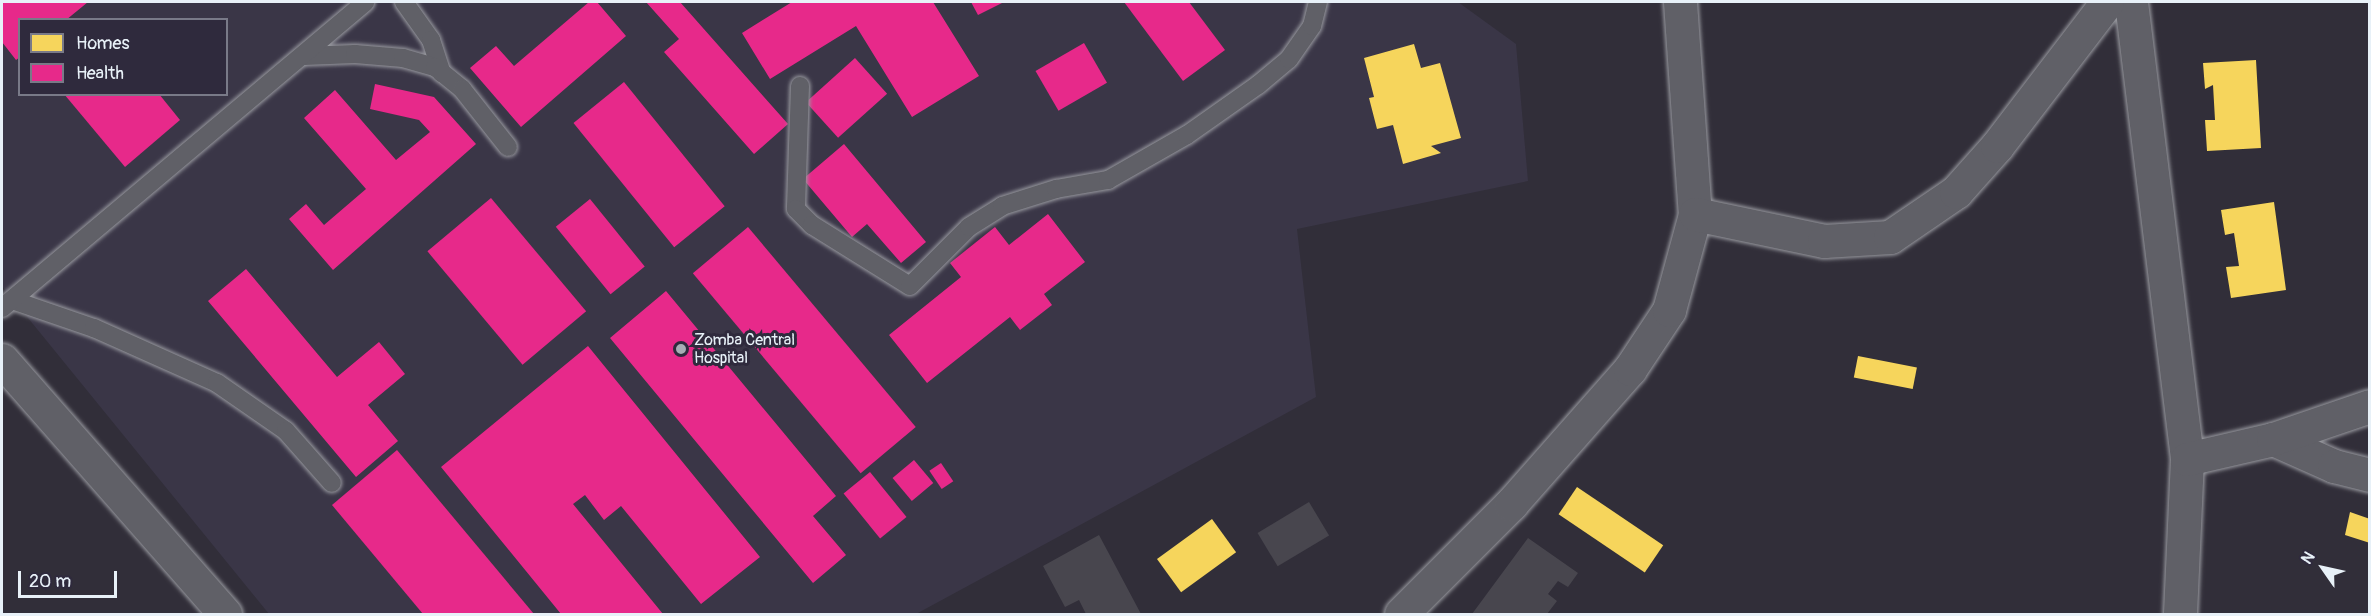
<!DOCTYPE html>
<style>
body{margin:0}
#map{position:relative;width:2371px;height:616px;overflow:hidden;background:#312e39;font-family:Pangolin,sans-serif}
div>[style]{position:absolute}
.built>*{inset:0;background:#3a3647}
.homes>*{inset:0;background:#f6d55c;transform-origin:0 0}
.health>*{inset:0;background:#e7298a;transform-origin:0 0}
.building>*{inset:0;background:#48464e;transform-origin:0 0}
.roads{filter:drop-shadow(0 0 2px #98999f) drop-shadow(0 0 2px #98999f)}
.service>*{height:18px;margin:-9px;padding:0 9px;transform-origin:9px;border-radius:9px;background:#606067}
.minor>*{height:33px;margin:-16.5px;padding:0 16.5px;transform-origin:16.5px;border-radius:16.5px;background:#606067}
.trunk>*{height:33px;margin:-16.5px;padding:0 16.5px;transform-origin:16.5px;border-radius:16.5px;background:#606067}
.dots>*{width:16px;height:16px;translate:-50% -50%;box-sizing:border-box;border:3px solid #2f2a3d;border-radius:50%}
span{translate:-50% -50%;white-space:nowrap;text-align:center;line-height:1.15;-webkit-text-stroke:6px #2f2a3d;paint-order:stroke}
.poi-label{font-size:16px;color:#e8f1f8}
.left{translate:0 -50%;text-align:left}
.frame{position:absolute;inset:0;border:3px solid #e8f1f8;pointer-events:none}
.legend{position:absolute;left:18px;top:18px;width:210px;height:78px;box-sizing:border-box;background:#2f2a3d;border:2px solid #797a88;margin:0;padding:8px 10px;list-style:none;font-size:18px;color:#e8f1f8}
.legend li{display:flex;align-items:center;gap:12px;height:30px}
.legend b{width:30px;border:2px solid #797a88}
.north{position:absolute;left:2293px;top:538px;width:60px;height:60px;-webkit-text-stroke:4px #2f2a3d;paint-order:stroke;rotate:304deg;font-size:16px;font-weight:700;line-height:24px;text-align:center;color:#e8f1f8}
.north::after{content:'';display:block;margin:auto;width:21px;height:27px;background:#e8f1f8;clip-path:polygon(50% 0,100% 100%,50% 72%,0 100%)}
.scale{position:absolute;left:18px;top:571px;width:99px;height:27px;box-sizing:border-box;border:3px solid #e8f1f8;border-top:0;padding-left:8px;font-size:18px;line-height:21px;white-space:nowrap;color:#e8f1f8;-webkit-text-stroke:4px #2f2a3d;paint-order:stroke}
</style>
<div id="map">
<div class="built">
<div style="clip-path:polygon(evenodd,2px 2px,1458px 2px,1516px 44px,1528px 181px,1297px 229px,1316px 397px,916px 614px,269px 614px,2px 286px,2px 2px,20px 20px,226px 20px,226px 94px,20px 94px,20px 20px)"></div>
</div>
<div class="homes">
<div style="clip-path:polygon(1414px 44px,1421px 68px,1440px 63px,1461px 138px,1431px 146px,1441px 153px,1403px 164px,1393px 125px,1377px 129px,1369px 98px,1374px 97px,1364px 58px)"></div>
<div style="clip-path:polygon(2256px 60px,2261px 148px,2207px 151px,2205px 120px,2215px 120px,2213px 85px,2205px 89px,2203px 63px)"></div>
<div style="clip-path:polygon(2274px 202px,2286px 290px,2231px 298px,2226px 267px,2239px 266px,2234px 233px,2225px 235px,2221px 210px)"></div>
<div style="left:1858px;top:356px;width:60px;height:22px;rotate:11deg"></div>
<div style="left:1577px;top:487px;width:104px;height:33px;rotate:34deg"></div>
<div style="clip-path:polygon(2350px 512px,2370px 519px,2370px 543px,2345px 535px)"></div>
<div style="left:1212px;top:519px;width:41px;height:68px;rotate:54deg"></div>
</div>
<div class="health">
<div style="clip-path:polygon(2px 2px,88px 2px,66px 20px,20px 20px,20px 57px,16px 60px,2px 42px)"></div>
<div style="clip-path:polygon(589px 2px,597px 2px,626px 36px,521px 127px,470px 68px,496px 46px,514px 66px)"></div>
<div style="clip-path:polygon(646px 2px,680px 2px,788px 124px,754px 154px,664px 52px,679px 39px)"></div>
<div style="clip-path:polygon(792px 2px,933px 2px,979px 76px,912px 117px,856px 26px,770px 79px,742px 33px)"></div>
<div style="clip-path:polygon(971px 2px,1004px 2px,978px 15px)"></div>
<div style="clip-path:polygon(1124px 2px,1189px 2px,1225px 50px,1183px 81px)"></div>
<div style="left:1084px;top:43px;width:46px;height:56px;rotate:60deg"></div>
<div style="left:855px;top:58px;width:48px;height:66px;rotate:48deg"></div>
<div style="left:624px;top:82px;width:160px;height:65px;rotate:51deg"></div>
<div style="clip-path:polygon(375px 84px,434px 97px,476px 144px,333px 270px,289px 219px,306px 204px,324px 225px,366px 189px,304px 118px,335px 90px,396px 160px,430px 132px,419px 120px,370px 109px)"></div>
<div style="clip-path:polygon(64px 94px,159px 94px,180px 120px,125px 167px)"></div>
<div style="clip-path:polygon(844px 144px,926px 242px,901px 263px,867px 224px,852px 237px,803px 179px)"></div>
<div style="left:491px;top:198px;width:148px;height:83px;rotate:50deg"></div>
<div style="left:590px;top:199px;width:87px;height:44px;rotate:51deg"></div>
<div style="clip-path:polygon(1048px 214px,1085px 262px,1044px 294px,1052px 305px,1020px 330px,1010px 317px,927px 383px,889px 335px,961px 277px,950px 263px,995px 227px,1009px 245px)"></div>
<div style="left:748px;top:227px;width:261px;height:72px;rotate:50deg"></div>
<div style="clip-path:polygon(246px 269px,337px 377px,379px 342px,405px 374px,368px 405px,398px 441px,356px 477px,208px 301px)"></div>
<div style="clip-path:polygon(666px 291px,836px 496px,813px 516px,846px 555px,813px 583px,610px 338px)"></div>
<div style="clip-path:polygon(588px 346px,760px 557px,701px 604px,621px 506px,604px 520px,585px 495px,573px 504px,663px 614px,561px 614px,441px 467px)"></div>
<div style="clip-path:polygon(397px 450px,534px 614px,423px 614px,332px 505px)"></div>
<div style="left:914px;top:460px;width:30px;height:28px;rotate:50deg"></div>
<div style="left:941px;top:463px;width:22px;height:14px;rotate:56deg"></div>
<div style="left:870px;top:472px;width:58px;height:34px;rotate:51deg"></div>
</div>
<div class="building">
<div style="left:1309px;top:502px;width:39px;height:60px;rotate:59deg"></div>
<div style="clip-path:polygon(1099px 535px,1141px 614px,1086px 614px,1079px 600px,1065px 607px,1043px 566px)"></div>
<div style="clip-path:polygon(1528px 538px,1578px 573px,1568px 587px,1558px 581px,1548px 594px,1557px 601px,1547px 614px,1472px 614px)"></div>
</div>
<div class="roads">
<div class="service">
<div style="left:404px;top:2px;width:47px;rotate:54.6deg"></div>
<div style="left:431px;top:40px;width:35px;rotate:72deg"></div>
<div style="left:304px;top:56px;width:51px;rotate:-2.2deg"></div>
<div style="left:355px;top:54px;width:48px;rotate:4.8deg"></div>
<div style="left:403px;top:58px;width:33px;rotate:16deg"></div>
<div style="left:435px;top:67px;width:35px;rotate:39deg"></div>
<div style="left:462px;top:89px;width:74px;rotate:51.6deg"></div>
<div style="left:800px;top:86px;width:123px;rotate:91.9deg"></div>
<div style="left:796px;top:209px;width:23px;rotate:45deg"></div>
<div style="left:812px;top:225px;width:115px;rotate:31.9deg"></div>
<div style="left:910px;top:286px;width:83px;rotate:-45deg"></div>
<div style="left:969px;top:227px;width:39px;rotate:-32deg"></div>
<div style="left:1002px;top:206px;width:57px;rotate:-17.5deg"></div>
<div style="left:1056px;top:189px;width:53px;rotate:-9.8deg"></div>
<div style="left:1108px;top:180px;width:91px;rotate:-29.7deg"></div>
<div style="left:1187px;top:135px;width:87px;rotate:-35.2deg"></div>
<div style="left:1258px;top:85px;width:40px;rotate:-40deg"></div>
<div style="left:1289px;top:59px;width:40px;rotate:-55.1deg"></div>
<div style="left:1312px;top:26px;width:25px;rotate:-76deg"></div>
<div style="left:12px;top:300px;width:87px;rotate:18.9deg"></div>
<div style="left:94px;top:328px;width:135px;rotate:24.1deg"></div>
<div style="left:217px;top:383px;width:84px;rotate:34.8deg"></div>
<div style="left:286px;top:431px;width:69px;rotate:48.5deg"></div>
<div style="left:2px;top:308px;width:475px;rotate:-40.1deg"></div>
</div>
<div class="minor">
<div style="left:1680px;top:2px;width:213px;rotate:86deg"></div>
<div style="left:2131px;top:2px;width:460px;rotate:83deg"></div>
<div style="left:2187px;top:459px;width:155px;rotate:92.6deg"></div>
<div style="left:2273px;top:439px;width:67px;rotate:23.9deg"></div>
<div style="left:2334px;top:466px;width:37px;rotate:14deg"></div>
<div style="left:2187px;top:459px;width:88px;rotate:-13.1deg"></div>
<div style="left:2273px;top:439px;width:102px;rotate:-18.8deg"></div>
<div style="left:1401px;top:614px;width:156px;rotate:-45deg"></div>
<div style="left:1511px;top:504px;width:180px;rotate:-48.6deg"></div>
<div style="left:1630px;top:369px;width:71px;rotate:-56.5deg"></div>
<div style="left:1669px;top:310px;width:99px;rotate:-74.8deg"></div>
<div style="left:1695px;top:214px;width:132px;rotate:11.8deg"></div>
<div style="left:1824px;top:241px;width:66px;rotate:-3.5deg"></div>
<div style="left:1890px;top:237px;width:80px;rotate:-34.3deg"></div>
<div style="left:1956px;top:192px;width:62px;rotate:-48.3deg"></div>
<div style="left:1997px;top:146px;width:181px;rotate:-52.6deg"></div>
</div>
<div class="trunk">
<div style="left:2px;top:360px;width:338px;rotate:48.7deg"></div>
</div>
</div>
<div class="dots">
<div style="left:681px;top:349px;background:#a8adb5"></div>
</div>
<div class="poi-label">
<span class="left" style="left:694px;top:349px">Zomba Central<br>Hospital</span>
</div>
<div class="frame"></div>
<ul class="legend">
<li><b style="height:16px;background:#f6d55c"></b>Homes</li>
<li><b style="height:16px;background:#e7298a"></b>Health</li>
</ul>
<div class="north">N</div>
<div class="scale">20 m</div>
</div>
